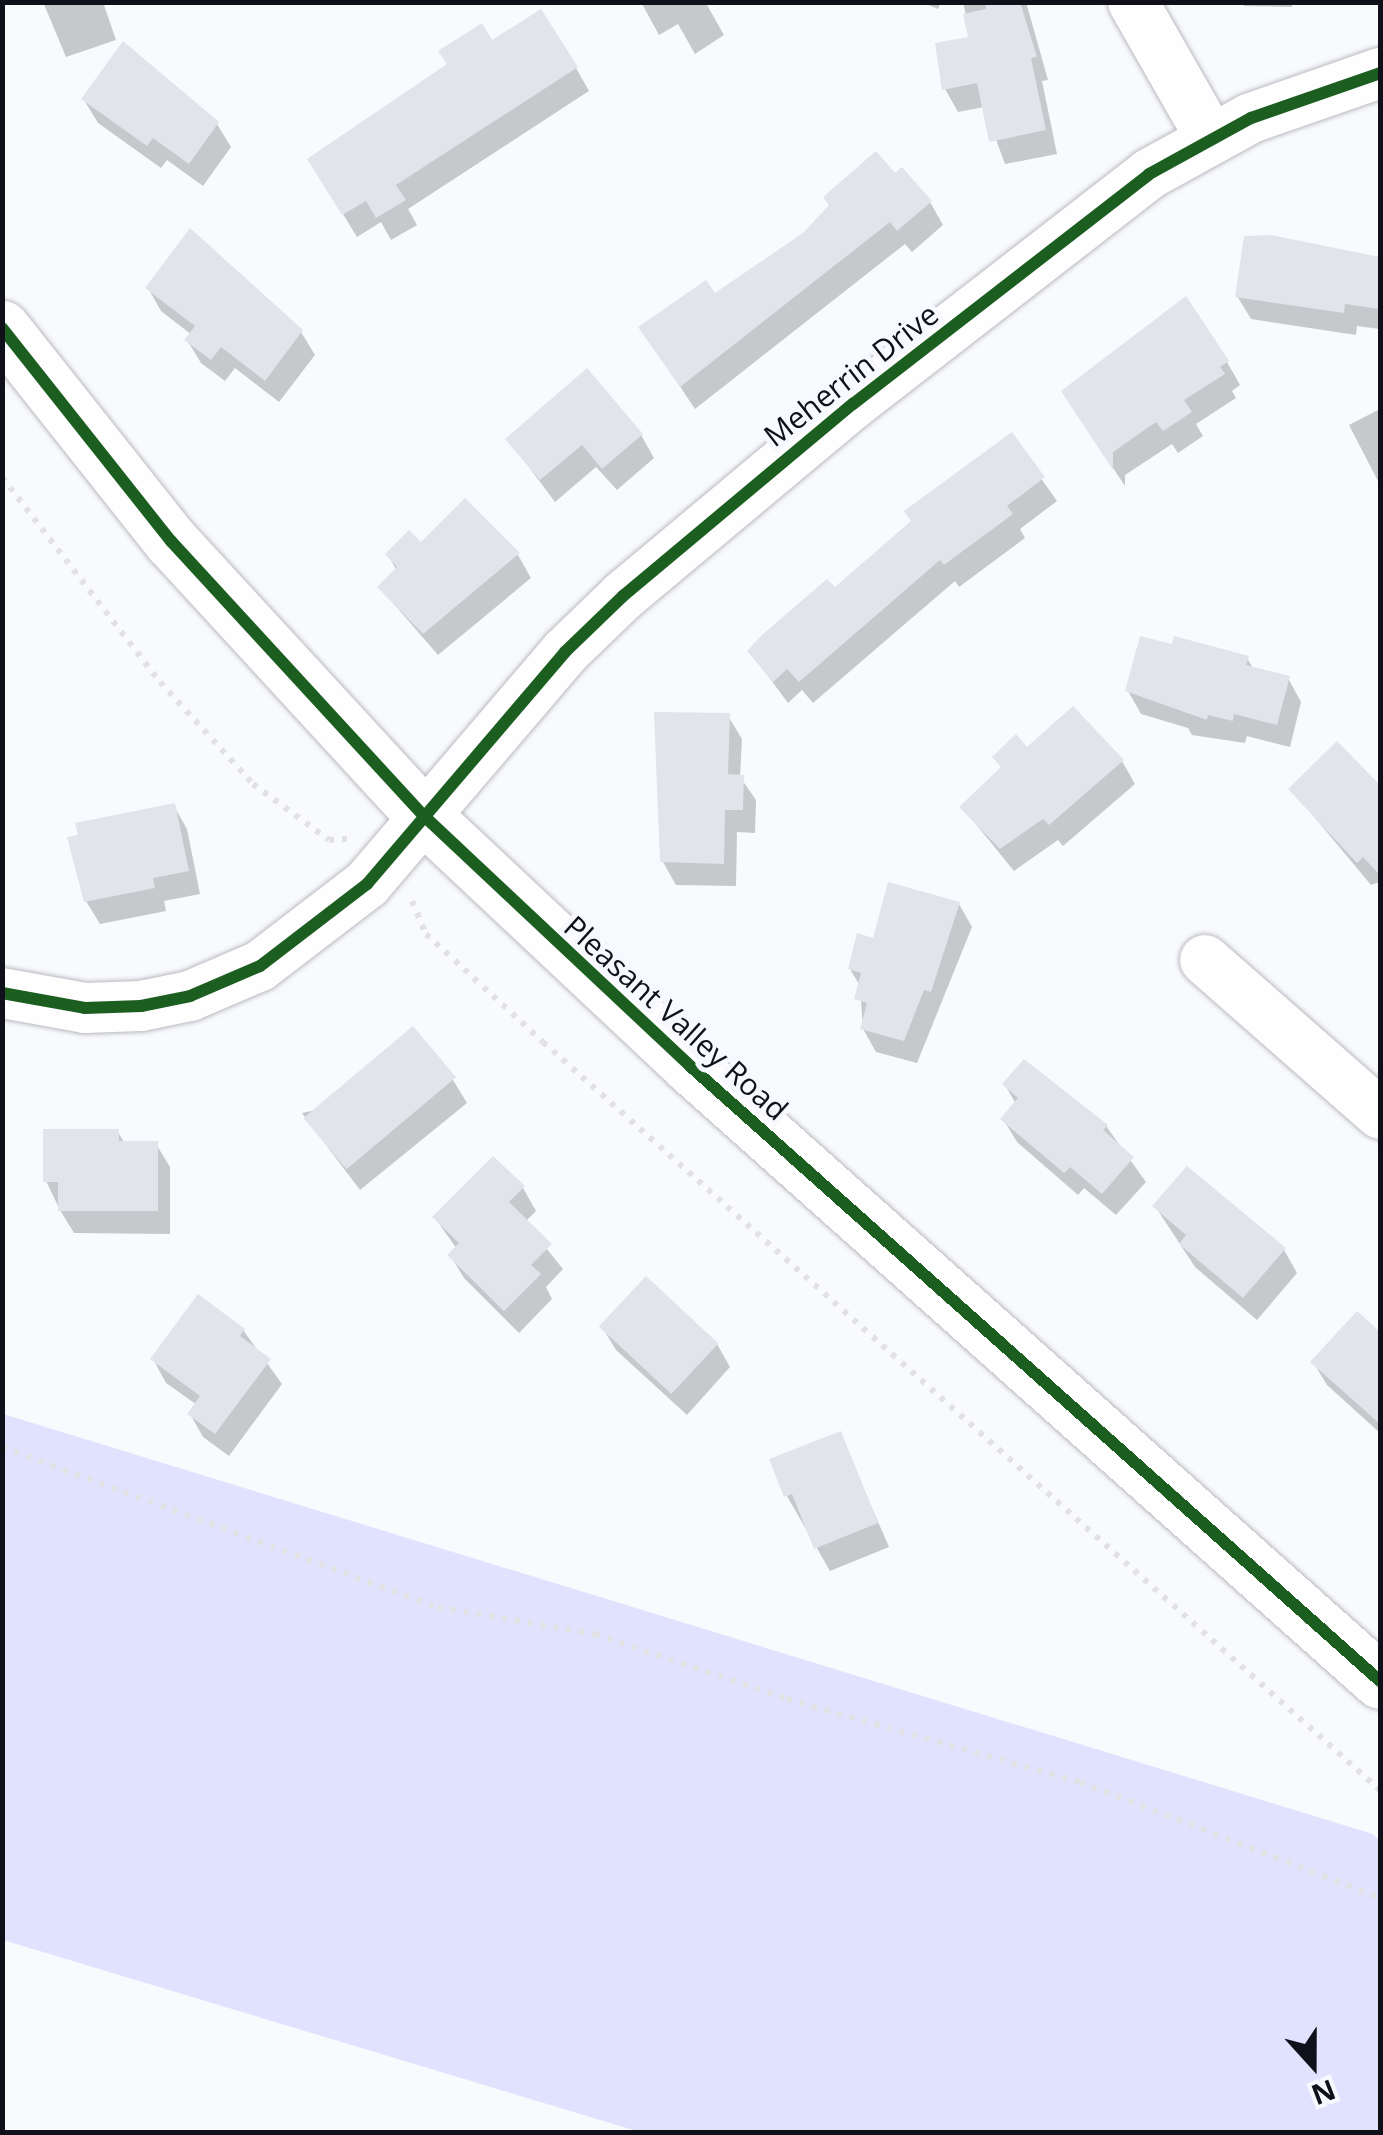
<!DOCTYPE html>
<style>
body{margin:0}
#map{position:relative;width:1383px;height:2135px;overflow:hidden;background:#f9fafe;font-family:"Open Sans",sans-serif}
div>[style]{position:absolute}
.green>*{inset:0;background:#e1e3fe}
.shadow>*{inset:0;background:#0003}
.building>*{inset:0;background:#e2e3eb;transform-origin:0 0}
.path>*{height:6px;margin-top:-3px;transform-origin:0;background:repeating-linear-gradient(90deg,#e2e2e4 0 5px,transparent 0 13px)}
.roads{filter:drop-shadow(0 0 2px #b9bac0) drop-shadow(0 0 2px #b9bac0)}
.minor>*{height:50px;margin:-25px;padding:0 25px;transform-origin:25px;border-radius:25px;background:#fefeff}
.secondary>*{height:55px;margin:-27.5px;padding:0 27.5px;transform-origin:27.5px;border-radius:27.5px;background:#fefeff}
.cycleway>*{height:12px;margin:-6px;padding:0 6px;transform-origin:6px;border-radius:6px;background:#1b5e20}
span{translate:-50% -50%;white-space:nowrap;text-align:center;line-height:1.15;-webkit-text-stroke:10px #f8f9ff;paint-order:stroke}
.street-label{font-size:30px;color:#0f1019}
.frame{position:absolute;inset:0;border:5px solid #0f1019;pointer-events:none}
.north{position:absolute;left:1263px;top:2015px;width:100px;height:100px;-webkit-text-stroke:8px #f8f9ff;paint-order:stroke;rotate:159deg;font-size:28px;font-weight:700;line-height:40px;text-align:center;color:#0f1019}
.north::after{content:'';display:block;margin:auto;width:35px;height:45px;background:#0f1019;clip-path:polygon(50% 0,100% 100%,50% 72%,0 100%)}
</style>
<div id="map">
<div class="green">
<div style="clip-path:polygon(3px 1414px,1373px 1834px,1380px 1841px,1380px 2132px,640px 2132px,3px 1940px)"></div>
</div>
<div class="shadow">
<div style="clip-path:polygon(43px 2px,103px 2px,116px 40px,66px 57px)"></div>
<div style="clip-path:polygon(641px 2px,711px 2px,707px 5px,724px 35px,695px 54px,678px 24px,659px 35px)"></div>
<div style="clip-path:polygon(921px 2px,941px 2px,938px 9px)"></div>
<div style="clip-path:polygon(963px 2px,1026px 2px,1048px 80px,1042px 81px,1057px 154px,1005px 164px,984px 107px,958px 112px,945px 89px,971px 39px)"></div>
<div style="clip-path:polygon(1243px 2px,1292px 2px,1292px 7px,1244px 6px)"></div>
<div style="clip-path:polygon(491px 43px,576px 68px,589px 91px,408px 209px,417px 225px,391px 240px,381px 222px,357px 237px,310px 160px)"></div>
<div style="clip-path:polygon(84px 100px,217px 124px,231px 147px,203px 186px,167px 160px,161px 168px,98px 123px)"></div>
<div style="clip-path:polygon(895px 177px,930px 202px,943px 225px,912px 252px,905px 244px,695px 409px,641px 328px,715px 296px)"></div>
<div style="clip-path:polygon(1247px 239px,1380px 258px,1380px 329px,1357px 326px,1356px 335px,1251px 319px,1237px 296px)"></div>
<div style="clip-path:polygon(148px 288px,301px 332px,315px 355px,279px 402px,235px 368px,225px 381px,201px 363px,187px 340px,192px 335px,161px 311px)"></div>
<div style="clip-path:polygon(1227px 362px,1240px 385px,1232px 391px,1236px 398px,1196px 424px,1203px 436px,1178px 453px,1172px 444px,1125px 475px,1125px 486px,1078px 415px)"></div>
<div style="clip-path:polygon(1380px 409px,1380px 485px,1349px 425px)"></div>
<div style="clip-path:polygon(641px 435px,654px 458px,617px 490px,596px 467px,555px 502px,508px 439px)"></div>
<div style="clip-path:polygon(1011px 436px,1057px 501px,1020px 529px,1025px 538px,959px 587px,955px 581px,813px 703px,802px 690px,788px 703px,750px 652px,834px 591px)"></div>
<div style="clip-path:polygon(421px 545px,518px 555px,531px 578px,438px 655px,380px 588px,397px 571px,388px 555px)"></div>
<div style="clip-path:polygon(1247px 658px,1254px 670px,1288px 678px,1301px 702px,1290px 747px,1247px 736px,1245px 743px,1192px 735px,1188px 728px,1141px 714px,1128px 691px)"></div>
<div style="clip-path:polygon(728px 716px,742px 739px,740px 777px,756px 800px,755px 833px,737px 832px,736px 886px,676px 885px,663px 862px)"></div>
<div style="clip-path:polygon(1027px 750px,1122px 761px,1135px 784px,1063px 846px,1058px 840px,1014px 871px,962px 807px,1002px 769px,995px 757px)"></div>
<div style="clip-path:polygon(1379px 787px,1380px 882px,1371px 885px,1291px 789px)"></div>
<div style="clip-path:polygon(174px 806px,187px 829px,200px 894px,164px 901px,166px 911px,100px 924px,86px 901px)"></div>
<div style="clip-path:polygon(959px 904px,972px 927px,917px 1063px,876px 1052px,863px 1029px,860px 986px,850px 969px)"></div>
<div style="clip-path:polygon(453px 1080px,467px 1103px,360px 1190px,302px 1113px)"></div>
<div style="clip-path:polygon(1005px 1085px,1106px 1126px,1146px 1182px,1116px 1215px,1084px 1188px,1078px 1195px,1017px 1142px,1003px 1119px,1016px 1104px)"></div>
<div style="clip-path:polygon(118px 1132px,125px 1144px,156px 1144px,170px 1167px,170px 1234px,74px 1233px,60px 1210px,46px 1181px)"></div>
<div style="clip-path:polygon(523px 1188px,536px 1211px,525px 1222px,563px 1269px,546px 1287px,552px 1299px,519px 1333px,464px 1278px,450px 1255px,457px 1249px,435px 1218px)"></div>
<div style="clip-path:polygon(1155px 1206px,1284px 1250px,1297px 1273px,1257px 1320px,1195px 1267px)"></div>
<div style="clip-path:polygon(1357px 1314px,1380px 1332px,1380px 1433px,1327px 1385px,1313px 1362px)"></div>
<div style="clip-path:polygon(602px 1327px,717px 1344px,730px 1367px,687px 1415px,616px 1350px)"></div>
<div style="clip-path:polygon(243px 1330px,282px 1384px,229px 1456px,203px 1437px,190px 1414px,197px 1405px,166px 1383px,153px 1359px)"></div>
<div style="clip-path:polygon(840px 1434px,889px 1547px,830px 1571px,787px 1496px)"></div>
</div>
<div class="building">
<div style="clip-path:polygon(985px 2px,1020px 2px,1037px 57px,1031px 58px,1046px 130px,989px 142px,977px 83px,942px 90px,935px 43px,968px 37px,963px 14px,986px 9px)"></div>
<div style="clip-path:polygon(541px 9px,578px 67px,396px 185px,406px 200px,376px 218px,366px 201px,342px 215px,307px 159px,447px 64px,438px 51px,482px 23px,492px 40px)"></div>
<div style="clip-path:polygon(123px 41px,219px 122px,189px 164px,153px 138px,147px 146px,81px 99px)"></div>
<div style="clip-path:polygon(876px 151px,895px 173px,902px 167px,932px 201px,897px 231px,890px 222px,680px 387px,638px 327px,706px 280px,715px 293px,803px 233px,829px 205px,823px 197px)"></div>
<div style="clip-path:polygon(190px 228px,303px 330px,265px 381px,221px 347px,211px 360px,184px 340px,195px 326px,145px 288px)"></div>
<div style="clip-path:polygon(1271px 235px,1380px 257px,1380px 309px,1345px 304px,1344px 313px,1235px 297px,1244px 236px)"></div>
<div style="clip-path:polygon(1186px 296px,1229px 361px,1220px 367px,1225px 374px,1184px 400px,1192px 412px,1163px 431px,1156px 422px,1113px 452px,1113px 470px,1061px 391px)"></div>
<div style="clip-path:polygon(587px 368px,643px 434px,602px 469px,582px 445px,540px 480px,505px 439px)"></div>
<div style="clip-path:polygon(1012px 432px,1045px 477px,1007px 506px,1013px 514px,944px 565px,940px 560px,799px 682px,787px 669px,773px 682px,747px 651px,762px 635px,827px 579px,835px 587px,911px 521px,904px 511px)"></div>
<div style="clip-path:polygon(465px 498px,520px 553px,423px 634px,377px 587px,397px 567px,385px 554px,409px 530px,421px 542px)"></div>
<div style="clip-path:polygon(1140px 636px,1172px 644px,1174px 636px,1249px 656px,1246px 665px,1290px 676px,1277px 725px,1234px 714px,1233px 721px,1208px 715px,1207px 720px,1125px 691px)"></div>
<div style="clip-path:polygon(1073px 706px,1124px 760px,1049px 825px,1043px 819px,1000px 849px,959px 807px,1001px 767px,992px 757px,1016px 734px,1027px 747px)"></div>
<div style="clip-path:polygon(654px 712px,730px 713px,728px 774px,744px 775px,743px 810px,725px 810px,724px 864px,660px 862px)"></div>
<div style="clip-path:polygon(1337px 741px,1380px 785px,1380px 875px,1363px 857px,1357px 863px,1288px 789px)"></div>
<div style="clip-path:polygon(175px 803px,189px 871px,153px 878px,155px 888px,84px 902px,67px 837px,78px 835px,75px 823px)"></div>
<div style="clip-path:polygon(888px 882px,960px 902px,931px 992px,924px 990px,904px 1041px,860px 1029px,867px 1003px,854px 999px,861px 973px,848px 969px,857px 933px,873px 938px)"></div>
<div style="left:413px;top:1026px;width:67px;height:143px;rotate:50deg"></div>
<div style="clip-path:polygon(1024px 1059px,1108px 1125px,1103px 1130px,1134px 1157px,1102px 1194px,1070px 1167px,1064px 1173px,1000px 1119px,1018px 1098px,1002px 1084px)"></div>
<div style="clip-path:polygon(43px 1129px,119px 1129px,119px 1141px,158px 1141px,158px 1211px,58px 1211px,58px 1182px,43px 1182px)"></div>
<div style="clip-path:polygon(493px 1156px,525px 1186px,509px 1202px,552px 1244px,531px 1265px,541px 1274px,504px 1311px,447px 1255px,459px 1243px,432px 1217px)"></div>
<div style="clip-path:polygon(1187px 1166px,1286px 1248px,1243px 1298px,1179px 1244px,1186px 1235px,1152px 1206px)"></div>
<div style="left:646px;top:1276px;width:99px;height:69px;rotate:43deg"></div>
<div style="clip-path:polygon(198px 1294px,245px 1329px,240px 1336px,271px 1359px,215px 1434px,187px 1414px,200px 1396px,150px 1359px)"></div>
<div style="clip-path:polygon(1357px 1311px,1380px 1332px,1380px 1424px,1310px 1362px)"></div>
<div style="clip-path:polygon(841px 1431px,878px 1523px,814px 1549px,792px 1494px,784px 1497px,769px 1459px)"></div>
</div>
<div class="path">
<div style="left:2px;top:477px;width:259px;rotate:52.4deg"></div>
<div style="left:160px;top:682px;width:138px;rotate:47.6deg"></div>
<div style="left:253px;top:784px;width:94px;rotate:36.4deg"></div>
<div style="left:329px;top:840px;width:18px;rotate:-3deg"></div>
<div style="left:412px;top:901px;width:36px;rotate:67deg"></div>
<div style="left:426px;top:934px;width:159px;rotate:42.7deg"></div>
<div style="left:543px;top:1042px;width:1123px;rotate:41.79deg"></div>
<div style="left:2px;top:1447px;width:464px;rotate:20.2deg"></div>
<div style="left:438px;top:1607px;width:159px;rotate:9.8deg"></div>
<div style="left:595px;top:1634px;width:203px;rotate:18.7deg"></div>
<div style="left:787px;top:1699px;width:305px;rotate:15.8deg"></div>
<div style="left:1080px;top:1782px;width:322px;rotate:21.1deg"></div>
</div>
<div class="roads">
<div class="minor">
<div style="left:1133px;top:2px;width:158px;rotate:60.3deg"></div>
<div style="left:1205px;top:960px;width:233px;rotate:41.3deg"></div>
<div style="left:2px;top:993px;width:84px;rotate:10.2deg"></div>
<div style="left:85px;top:1008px;width:56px;rotate:-2deg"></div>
<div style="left:141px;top:1006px;width:50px;rotate:-11.5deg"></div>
<div style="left:190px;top:996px;width:76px;rotate:-23.2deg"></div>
<div style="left:260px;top:966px;width:135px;rotate:-37.5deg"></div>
<div style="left:367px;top:884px;width:305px;rotate:-49.5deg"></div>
<div style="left:565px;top:652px;width:81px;rotate:-44deg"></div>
<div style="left:623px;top:596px;width:300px;rotate:-39.9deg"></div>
<div style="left:853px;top:404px;width:375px;rotate:-37.8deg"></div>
<div style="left:1149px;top:174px;width:116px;rotate:-28.8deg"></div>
<div style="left:1251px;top:118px;width:137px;rotate:-19.2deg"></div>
</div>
<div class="secondary">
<div style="left:2px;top:328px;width:272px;rotate:51.6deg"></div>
<div style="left:171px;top:541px;width:374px;rotate:47.4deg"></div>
<div style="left:424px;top:816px;width:365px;rotate:43.2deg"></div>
<div style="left:690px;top:1066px;width:924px;rotate:41.71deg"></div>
</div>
</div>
<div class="cycleway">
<div style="left:2px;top:328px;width:272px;rotate:51.6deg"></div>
<div style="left:171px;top:541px;width:374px;rotate:47.4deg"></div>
<div style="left:424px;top:816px;width:365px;rotate:43.2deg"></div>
<div style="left:690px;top:1066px;width:924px;rotate:41.71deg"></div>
<div style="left:2px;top:993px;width:84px;rotate:10.2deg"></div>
<div style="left:85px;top:1008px;width:56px;rotate:-2deg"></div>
<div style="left:141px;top:1006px;width:50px;rotate:-11.5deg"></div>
<div style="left:190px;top:996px;width:76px;rotate:-23.2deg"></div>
<div style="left:260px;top:966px;width:135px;rotate:-37.5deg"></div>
<div style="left:367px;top:884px;width:305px;rotate:-49.5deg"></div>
<div style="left:565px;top:652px;width:81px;rotate:-44deg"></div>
<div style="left:623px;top:596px;width:300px;rotate:-39.9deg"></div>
<div style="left:853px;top:404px;width:375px;rotate:-37.8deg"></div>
<div style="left:1149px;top:174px;width:116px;rotate:-28.8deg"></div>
<div style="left:1251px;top:118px;width:137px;rotate:-19.2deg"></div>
</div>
<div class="street-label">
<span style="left:851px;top:375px;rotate:-38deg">Meherrin Drive</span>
<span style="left:676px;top:1018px;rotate:42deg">Pleasant Valley Road</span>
</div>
<div class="frame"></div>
<div class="north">N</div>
</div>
